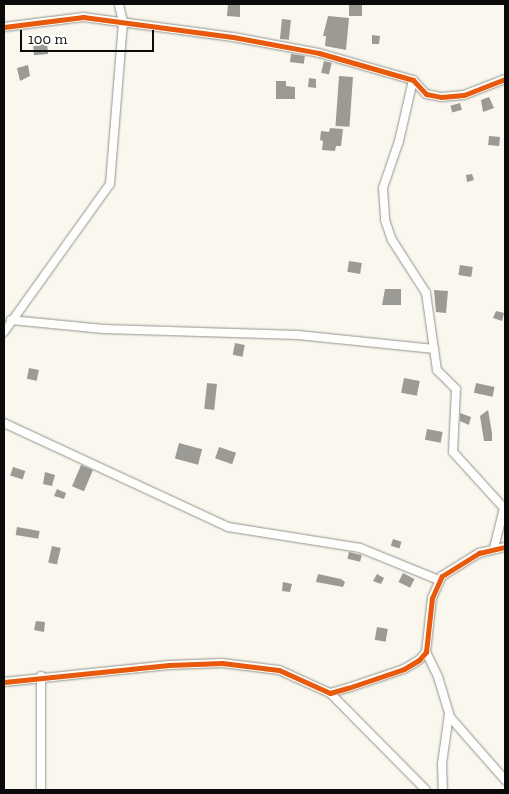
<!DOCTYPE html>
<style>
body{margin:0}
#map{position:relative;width:509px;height:794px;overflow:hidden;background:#faf8ee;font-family:"Zilla Slab",serif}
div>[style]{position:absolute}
.building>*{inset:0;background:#9c9a94;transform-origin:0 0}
.roads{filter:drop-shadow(0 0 1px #93928d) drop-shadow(0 0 1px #93928d)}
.street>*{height:8px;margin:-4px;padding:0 4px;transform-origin:4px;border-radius:4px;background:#fefefc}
.cycleway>*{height:5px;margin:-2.5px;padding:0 2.5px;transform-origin:2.5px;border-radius:2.5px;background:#e8590c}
span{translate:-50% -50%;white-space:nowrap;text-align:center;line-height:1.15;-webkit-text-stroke:5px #fff;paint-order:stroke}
.frame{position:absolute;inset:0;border:5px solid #0b0b0b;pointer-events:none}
.scale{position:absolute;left:20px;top:30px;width:134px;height:22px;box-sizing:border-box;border:2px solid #0b0b0b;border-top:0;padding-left:6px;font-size:15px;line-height:18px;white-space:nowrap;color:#0b0b0b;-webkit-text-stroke:4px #fff;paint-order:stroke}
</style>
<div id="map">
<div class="building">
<div style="clip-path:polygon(228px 4px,240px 4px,240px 17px,227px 16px)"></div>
<div style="left:349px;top:4px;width:13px;height:12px"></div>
<div style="clip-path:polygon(328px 16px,349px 18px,346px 50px,325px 46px,326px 36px,323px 36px)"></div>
<div style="left:282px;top:19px;width:9px;height:20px;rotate:6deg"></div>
<div style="clip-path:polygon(372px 35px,380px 36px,379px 44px,372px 44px)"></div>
<div style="left:47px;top:42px;width:12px;height:14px;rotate:85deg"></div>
<div style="left:291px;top:54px;width:14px;height:8px;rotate:8deg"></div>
<div style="left:324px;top:61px;width:8px;height:12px;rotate:14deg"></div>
<div style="clip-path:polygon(28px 65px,30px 76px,20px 81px,17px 68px)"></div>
<div style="left:339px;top:76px;width:14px;height:50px;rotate:4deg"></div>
<div style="clip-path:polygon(309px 78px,316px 79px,316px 88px,308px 87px)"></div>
<div style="clip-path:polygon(276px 81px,286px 81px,286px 86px,295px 87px,295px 99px,276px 99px)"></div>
<div style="clip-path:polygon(489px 97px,494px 108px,483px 112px,481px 100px)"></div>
<div style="left:460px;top:103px;width:7px;height:10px;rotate:74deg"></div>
<div style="clip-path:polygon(330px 128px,343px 129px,341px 146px,336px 146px,335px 151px,322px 150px,323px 141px,320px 140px,321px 131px,329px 132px)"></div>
<div style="left:489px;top:136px;width:11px;height:9px;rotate:5deg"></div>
<div style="clip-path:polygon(472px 174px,474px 180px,467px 182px,466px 175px)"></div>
<div style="left:349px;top:261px;width:13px;height:11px;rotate:9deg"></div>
<div style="left:460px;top:265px;width:13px;height:10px;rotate:9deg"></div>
<div style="clip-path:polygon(385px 289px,401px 289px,401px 305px,382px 305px)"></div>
<div style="clip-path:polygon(434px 290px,448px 291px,446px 313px,436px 312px)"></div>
<div style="clip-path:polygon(496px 311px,504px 313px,502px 321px,493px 318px)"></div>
<div style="left:235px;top:343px;width:10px;height:12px;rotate:11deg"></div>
<div style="left:29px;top:368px;width:10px;height:11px;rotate:11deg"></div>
<div style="left:404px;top:378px;width:16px;height:15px;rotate:11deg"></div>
<div style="left:207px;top:383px;width:10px;height:26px;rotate:6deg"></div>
<div style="left:476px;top:383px;width:19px;height:10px;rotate:12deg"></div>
<div style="clip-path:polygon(488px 410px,492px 433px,492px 441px,484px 441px,480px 416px)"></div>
<div style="clip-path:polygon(460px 413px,471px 417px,469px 425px,460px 421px)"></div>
<div style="left:427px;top:429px;width:16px;height:11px;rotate:11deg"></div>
<div style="left:179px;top:443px;width:24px;height:16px;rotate:15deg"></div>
<div style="left:219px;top:447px;width:18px;height:12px;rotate:19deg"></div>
<div style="left:81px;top:465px;width:13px;height:23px;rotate:23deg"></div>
<div style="left:13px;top:467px;width:13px;height:9px;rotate:18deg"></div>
<div style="clip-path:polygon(45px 472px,55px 475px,52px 486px,43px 484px)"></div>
<div style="clip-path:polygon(57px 489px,66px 493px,64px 499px,54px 496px)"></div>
<div style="left:17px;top:527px;width:23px;height:8px;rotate:10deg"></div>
<div style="left:393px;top:539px;width:9px;height:7px;rotate:18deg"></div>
<div style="left:52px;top:546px;width:9px;height:17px;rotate:13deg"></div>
<div style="left:349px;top:552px;width:13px;height:7px;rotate:13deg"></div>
<div style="left:403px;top:573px;width:13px;height:10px;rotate:27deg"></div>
<div style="clip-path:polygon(318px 574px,341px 579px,345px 582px,343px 587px,316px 582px)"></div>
<div style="clip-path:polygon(377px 574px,384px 578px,381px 584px,373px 581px)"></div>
<div style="clip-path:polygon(283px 582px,292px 584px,290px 592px,282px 591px)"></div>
<div style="clip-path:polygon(36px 621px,45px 622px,44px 632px,34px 630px)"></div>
<div style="left:377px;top:627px;width:11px;height:13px;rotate:10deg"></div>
</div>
<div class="roads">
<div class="street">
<div style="left:4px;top:27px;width:80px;rotate:-7.2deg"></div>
<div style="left:83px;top:17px;width:151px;rotate:7.6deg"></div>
<div style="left:233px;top:37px;width:87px;rotate:10.5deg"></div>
<div style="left:319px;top:53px;width:98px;rotate:16deg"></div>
<div style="left:413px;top:80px;width:19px;rotate:47deg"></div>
<div style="left:426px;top:94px;width:15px;rotate:11deg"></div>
<div style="left:441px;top:97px;width:23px;rotate:-5deg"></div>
<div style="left:464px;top:95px;width:44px;rotate:-21.3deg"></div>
<div style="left:413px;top:80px;width:63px;rotate:102.9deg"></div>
<div style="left:399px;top:141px;width:50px;rotate:108.8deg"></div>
<div style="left:383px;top:188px;width:32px;rotate:86deg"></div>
<div style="left:385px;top:220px;width:21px;rotate:71deg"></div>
<div style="left:392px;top:240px;width:63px;rotate:57.3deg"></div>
<div style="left:426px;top:293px;width:78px;rotate:81.9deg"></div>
<div style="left:437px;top:370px;width:27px;rotate:45deg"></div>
<div style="left:456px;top:389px;width:63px;rotate:92.7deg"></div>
<div style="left:453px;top:452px;width:76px;rotate:47.7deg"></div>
<div style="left:504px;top:508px;width:41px;rotate:104deg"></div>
<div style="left:11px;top:320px;width:93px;rotate:5.5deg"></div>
<div style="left:104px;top:329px;width:194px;rotate:1.8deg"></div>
<div style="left:298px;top:335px;width:137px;rotate:5.9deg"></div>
<div style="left:4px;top:332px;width:182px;rotate:-54.4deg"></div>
<div style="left:110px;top:184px;width:163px;rotate:-85.4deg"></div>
<div style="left:123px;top:22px;width:18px;rotate:-103deg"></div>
<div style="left:4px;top:423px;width:247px;rotate:24.9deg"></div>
<div style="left:228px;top:527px;width:134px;rotate:9deg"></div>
<div style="left:360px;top:548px;width:85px;rotate:22.1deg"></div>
<div style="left:426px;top:652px;width:28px;rotate:64deg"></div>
<div style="left:438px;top:677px;width:39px;rotate:73deg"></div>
<div style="left:449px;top:714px;width:50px;rotate:98deg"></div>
<div style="left:442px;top:764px;width:26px;rotate:88deg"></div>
<div style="left:41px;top:676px;width:114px;rotate:90deg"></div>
<div style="left:4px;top:682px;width:166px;rotate:-5.9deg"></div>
<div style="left:169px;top:665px;width:53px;rotate:-2.2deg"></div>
<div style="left:222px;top:663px;width:57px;rotate:7deg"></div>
<div style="left:279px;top:670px;width:56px;rotate:24.3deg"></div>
<div style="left:330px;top:693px;width:19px;rotate:-16deg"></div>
<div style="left:348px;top:688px;width:59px;rotate:-18.7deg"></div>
<div style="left:404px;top:669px;width:17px;rotate:-31deg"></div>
<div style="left:419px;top:660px;width:11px;rotate:-49deg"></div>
<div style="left:426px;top:652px;width:54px;rotate:-83.7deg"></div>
<div style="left:432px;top:598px;width:24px;rotate:-66deg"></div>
<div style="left:442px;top:576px;width:44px;rotate:-31.9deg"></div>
<div style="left:479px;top:553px;width:27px;rotate:-13deg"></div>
<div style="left:330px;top:693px;width:136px;rotate:45.3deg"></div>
<div style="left:449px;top:716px;width:85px;rotate:48.8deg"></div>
</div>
</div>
<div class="cycleway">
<div style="left:4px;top:27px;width:80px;rotate:-7.2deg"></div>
<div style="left:83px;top:17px;width:151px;rotate:7.6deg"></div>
<div style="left:233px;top:37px;width:87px;rotate:10.5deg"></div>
<div style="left:319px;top:53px;width:98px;rotate:16deg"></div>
<div style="left:413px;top:80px;width:19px;rotate:47deg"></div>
<div style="left:426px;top:94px;width:15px;rotate:11deg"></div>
<div style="left:441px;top:97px;width:23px;rotate:-5deg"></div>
<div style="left:464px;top:95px;width:44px;rotate:-21.3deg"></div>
<div style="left:4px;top:682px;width:166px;rotate:-5.9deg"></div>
<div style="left:169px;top:665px;width:53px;rotate:-2.2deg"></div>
<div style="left:222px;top:663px;width:57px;rotate:7deg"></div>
<div style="left:279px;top:670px;width:56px;rotate:24.3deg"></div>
<div style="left:330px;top:693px;width:19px;rotate:-16deg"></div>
<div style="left:348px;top:688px;width:59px;rotate:-18.7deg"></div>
<div style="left:404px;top:669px;width:17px;rotate:-31deg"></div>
<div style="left:419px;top:660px;width:11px;rotate:-49deg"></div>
<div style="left:426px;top:652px;width:54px;rotate:-83.7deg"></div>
<div style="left:432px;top:598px;width:24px;rotate:-66deg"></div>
<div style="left:442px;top:576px;width:44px;rotate:-31.9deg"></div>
<div style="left:479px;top:553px;width:27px;rotate:-13deg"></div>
</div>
<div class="frame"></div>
<div class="scale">100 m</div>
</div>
